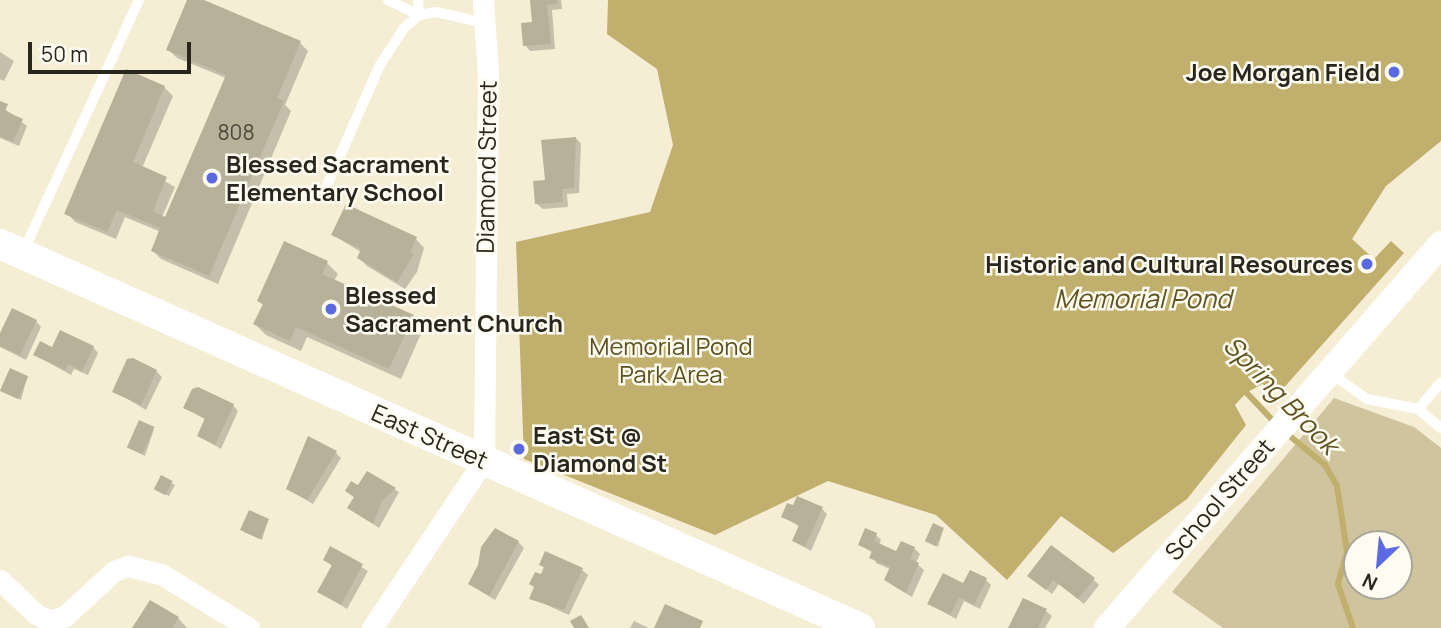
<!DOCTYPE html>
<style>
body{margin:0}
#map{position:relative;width:1441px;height:628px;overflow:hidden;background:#f5eed5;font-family:Manrope,sans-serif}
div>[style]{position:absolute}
.green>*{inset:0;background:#cfc49d}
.forest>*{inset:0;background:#c1af6e}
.shadow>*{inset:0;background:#0003}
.stream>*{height:6px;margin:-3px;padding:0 3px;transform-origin:3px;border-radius:3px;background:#c1af6e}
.building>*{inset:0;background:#b8b199;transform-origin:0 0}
.service>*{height:10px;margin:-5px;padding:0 5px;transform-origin:5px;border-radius:5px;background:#fff}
.minor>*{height:21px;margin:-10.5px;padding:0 10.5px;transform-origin:10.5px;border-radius:10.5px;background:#fff}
.tertiary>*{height:26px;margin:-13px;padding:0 13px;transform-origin:13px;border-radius:13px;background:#fff}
.secondary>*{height:30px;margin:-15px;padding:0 15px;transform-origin:15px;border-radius:15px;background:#fff}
.dots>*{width:19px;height:19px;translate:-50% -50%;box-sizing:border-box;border:4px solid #fefbf1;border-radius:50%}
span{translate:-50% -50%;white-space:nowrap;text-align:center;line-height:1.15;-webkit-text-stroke:5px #fefbf1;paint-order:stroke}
.number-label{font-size:21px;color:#4d4a3c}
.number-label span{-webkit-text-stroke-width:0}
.poi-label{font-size:24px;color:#29271d;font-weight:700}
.right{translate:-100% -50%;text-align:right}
.left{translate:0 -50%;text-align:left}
.street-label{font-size:24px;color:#29271d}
.park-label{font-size:24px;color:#5d501e}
.water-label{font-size:26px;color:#605321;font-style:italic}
.north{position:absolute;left:1343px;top:530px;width:70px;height:70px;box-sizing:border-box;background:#fefbf1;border:2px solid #a9a69c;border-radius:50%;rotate:206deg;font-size:19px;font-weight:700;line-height:28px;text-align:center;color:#29271d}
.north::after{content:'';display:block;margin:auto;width:24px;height:32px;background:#5c6ae1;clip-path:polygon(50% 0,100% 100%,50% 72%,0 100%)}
.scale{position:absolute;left:28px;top:42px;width:163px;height:32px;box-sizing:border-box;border:4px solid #29271d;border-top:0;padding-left:9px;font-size:21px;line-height:24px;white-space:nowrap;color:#29271d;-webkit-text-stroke:5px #fefbf1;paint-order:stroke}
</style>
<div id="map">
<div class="green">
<div style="clip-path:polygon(evenodd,1334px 398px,1414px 427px,1441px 448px,1441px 628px,1223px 628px,1172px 592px,1334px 398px,1399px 544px,1399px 586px,1357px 586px,1357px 544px,1399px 544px)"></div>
</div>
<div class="forest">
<div style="clip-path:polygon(608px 0,1441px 0,1441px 141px,1386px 186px,1352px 239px,1374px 259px,1391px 241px,1404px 253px,1280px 392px,1262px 384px,1246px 393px,1235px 405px,1246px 425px,1187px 499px,1113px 553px,1061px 516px,1007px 580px,936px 515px,828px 481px,715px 535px,524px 459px,516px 242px,650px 212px,673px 145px,657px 69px,607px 34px)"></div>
</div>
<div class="shadow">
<div style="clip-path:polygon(189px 0,199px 0,300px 43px,308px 51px,285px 105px,291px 111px,218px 284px,161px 259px,153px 251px,161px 232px,125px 217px,116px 239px,75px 222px,67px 213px,164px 87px,173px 96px,142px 168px,175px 187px,162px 217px,166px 219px,226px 78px,177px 58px,168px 49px)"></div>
<div style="clip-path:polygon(531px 0,561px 0,562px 9px,552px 10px,555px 49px,530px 51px,525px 45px,534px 23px)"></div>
<div style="clip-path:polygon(0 52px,14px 61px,4px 81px,0 79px)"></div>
<div style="clip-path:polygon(0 105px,27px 126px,19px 146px,0 138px)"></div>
<div style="clip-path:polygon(576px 138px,581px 144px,579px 193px,567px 194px,568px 207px,543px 209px,537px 204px,546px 181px)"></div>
<div style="clip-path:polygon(333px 235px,416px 239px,424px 248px,417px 272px,405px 289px,367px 266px,359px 258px,361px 252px)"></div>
<div style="clip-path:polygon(327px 263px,338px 274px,334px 281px,413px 316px,424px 327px,401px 379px,307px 337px,301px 351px,266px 335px,255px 324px,264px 306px,259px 301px)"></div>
<div style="clip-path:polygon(36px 321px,41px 327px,26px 360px,0 347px,0 337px)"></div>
<div style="clip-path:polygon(93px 347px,98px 353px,88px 375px,74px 369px,71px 375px,35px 355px)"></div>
<div style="clip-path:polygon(156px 371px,162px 377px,146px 410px,114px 391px)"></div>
<div style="clip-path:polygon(27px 378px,21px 400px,5px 393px)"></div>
<div style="clip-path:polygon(233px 405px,238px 411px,221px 449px,199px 436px,206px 420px,185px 408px)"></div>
<div style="clip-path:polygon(154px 429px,145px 456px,131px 449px)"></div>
<div style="clip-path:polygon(336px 453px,341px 458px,313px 504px,288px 489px)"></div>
<div style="clip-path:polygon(367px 473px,399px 492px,379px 528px,349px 507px,355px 498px,347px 491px,358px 488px)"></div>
<div style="clip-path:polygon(162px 477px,175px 485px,169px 496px,159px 491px)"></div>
<div style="clip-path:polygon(822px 509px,827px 514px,811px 551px,794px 541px,800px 527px,783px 516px)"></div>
<div style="clip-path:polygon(268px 520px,262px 540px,244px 532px)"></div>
<div style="clip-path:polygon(943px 530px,938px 547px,927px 541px)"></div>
<div style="clip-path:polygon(876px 535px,881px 540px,879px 545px,897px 553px,914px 548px,920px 554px,916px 563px,924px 570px,912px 597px,892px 585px,886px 579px,890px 569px,876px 563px,873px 553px,860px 545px)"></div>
<div style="clip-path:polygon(518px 542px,524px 548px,495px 600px,470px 584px)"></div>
<div style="clip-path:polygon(331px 549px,368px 571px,347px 609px,319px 591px,333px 567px,325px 560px)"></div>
<div style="clip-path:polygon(541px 564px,582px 570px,588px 575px,569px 615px,531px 598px,545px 569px)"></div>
<div style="clip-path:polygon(1030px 576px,1093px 579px,1099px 585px,1084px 604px,1059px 584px,1052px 594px)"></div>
<div style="clip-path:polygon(986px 580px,991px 585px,980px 609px,964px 601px,956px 619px,930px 604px)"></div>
<div style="clip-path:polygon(1046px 611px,1052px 616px,1045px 628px,1010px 628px)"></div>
<div style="clip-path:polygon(178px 618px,187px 628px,134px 628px)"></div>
<div style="clip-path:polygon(634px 621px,649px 628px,630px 628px)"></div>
</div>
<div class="stream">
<div style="left:1241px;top:387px;width:52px;rotate:46.5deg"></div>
<div style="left:1285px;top:432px;width:52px;rotate:39.5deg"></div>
<div style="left:1325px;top:465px;width:24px;rotate:60deg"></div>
<div style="left:1337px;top:486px;width:67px;rotate:81.4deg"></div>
<div style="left:1347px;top:552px;width:33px;rotate:106deg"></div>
<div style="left:1338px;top:584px;width:46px;rotate:71.2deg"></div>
</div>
<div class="building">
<div style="clip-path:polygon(187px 0,204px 0,301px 41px,277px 98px,284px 101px,209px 276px,151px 251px,160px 228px,117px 210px,107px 232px,64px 214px,126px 69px,165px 86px,133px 162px,167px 177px,153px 211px,165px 217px,226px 75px,166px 50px)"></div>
<div style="clip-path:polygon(530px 0,557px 0,557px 4px,547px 5px,551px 44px,523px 46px,521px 23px,532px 22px)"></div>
<div style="clip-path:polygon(0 101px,8px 104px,5px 111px,23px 119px,13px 142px,0 136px)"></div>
<div style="clip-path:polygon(576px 137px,574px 188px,562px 189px,563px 202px,535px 204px,533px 181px,545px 180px,541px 140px)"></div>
<div style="clip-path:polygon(346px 204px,417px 237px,410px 252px,414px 254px,397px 282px,357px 258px,361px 249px,331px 235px)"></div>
<div style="clip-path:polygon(284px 241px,328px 261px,322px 274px,414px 315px,389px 369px,296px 327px,290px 341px,253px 324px,263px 304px,257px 301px)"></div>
<div style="clip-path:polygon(12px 308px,37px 320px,20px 355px,0 346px,0 333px)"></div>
<div style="clip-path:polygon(60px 330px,94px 346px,82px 371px,68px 364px,65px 370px,33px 355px,40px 341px,52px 347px)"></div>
<div style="clip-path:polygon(133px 358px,157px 370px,141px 405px,112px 392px,127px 359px)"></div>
<div style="left:10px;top:368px;width:20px;height:25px;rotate:24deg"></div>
<div style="clip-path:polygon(198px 387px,234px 404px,215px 445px,197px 436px,205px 418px,183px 408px,192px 389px)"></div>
<div style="left:139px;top:420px;width:17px;height:30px;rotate:24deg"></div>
<div style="clip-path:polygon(308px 436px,337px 451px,307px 500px,286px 489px)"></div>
<div style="clip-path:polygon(367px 471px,396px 488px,382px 501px,373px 524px,347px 508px,354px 497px,345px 491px,351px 481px,358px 485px)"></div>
<div style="left:161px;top:475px;width:13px;height:16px;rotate:27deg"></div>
<div style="clip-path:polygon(797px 496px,823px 507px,805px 547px,792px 541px,799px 525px,781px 517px,787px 503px,793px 505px)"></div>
<div style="left:249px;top:510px;width:22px;height:22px;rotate:24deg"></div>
<div style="left:933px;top:523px;width:12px;height:20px;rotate:24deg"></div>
<div style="clip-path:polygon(495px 528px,519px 541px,489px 596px,468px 584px,478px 565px,481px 547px)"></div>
<div style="clip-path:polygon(865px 528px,877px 533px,874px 541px,896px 551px,901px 541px,915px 547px,910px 559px,919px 563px,906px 593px,884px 580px,890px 567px,869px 558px,872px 551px,858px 545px)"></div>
<div style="clip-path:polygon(1051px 545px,1095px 578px,1078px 599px,1053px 580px,1046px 590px,1027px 576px)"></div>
<div style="clip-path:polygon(330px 546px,363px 564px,341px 605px,317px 592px,332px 565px,323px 560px)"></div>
<div style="clip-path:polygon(545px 551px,583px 568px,564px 610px,529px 599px,534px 587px,529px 584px,535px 572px,541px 574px,544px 567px,539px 565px)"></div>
<div style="clip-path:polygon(970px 570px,987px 578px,974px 605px,959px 597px,950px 615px,927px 604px,943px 573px,963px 583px)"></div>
<div style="clip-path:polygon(1023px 598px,1047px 609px,1038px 628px,1008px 628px)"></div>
<div style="clip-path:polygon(150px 600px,179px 617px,172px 628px,132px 628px)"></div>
<div style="clip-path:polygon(665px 604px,703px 621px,700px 628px,654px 628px)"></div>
<div style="clip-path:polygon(581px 615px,589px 628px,574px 628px,570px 621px)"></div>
</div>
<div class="service">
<div style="left:388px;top:0;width:34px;rotate:26deg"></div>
<div style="left:419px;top:15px;width:15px;rotate:-94deg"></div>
<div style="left:327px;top:185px;width:131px;rotate:-66.2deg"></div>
<div style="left:380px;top:65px;width:44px;rotate:-57deg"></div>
<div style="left:404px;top:28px;width:20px;rotate:-41deg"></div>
<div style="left:419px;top:15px;width:17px;rotate:-10deg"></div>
<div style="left:436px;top:12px;width:50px;rotate:12.7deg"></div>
<div style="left:23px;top:252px;width:277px;rotate:-65.3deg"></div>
<div style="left:1329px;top:372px;width:47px;rotate:35.4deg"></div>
<div style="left:1367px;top:399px;width:52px;rotate:11.1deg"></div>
<div style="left:1418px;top:409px;width:30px;rotate:40deg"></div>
<div style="left:1418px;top:409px;width:35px;rotate:-49deg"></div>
</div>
<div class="minor">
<div style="left:0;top:580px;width:50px;rotate:43.4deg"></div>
<div style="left:36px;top:614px;width:16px;rotate:27deg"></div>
<div style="left:50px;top:621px;width:16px;rotate:-18deg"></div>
<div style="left:65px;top:616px;width:67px;rotate:-42.6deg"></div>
<div style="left:114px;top:571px;width:15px;rotate:-20deg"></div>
<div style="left:128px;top:566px;width:34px;rotate:14deg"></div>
<div style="left:161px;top:574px;width:103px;rotate:31.5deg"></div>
<div style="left:372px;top:628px;width:202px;rotate:-56.3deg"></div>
<div style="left:484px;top:460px;width:386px;rotate:-89.4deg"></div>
<div style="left:488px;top:74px;width:74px;rotate:-93.9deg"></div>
</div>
<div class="tertiary">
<div style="left:1107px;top:628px;width:509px;rotate:-48.98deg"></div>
</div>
<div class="secondary">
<div style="left:0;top:244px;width:942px;rotate:24.06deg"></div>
</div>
<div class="dots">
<div style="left:1394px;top:72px;background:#5c6ae1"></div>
<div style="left:212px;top:178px;background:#5c6ae1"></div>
<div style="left:1367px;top:264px;background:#5c6ae1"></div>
<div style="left:331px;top:309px;background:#5c6ae1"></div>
<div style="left:519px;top:449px;background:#5c6ae1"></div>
</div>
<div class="number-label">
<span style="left:236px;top:132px">808</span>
</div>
<div class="poi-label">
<span class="right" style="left:1380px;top:72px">Joe Morgan Field</span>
<span class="left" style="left:226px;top:178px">Blessed Sacrament<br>Elementary School</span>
<span class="right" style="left:1353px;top:264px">Historic and Cultural Resources</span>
<span class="left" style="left:345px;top:309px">Blessed<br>Sacrament Church</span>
<span class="left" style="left:533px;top:449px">East St @<br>Diamond St</span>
</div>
<div class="street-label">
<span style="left:486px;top:167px;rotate:-89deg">Diamond Street</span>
<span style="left:430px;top:436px;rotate:24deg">East Street</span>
<span style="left:1219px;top:499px;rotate:-49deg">School Street</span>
</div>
<div class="park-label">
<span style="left:671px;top:360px">Memorial Pond<br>Park Area</span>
</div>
<div class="water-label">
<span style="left:1143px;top:299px">Memorial Pond</span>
<span style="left:1281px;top:395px;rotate:46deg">Spring Brook</span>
</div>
<div class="north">N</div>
<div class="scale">50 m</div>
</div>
